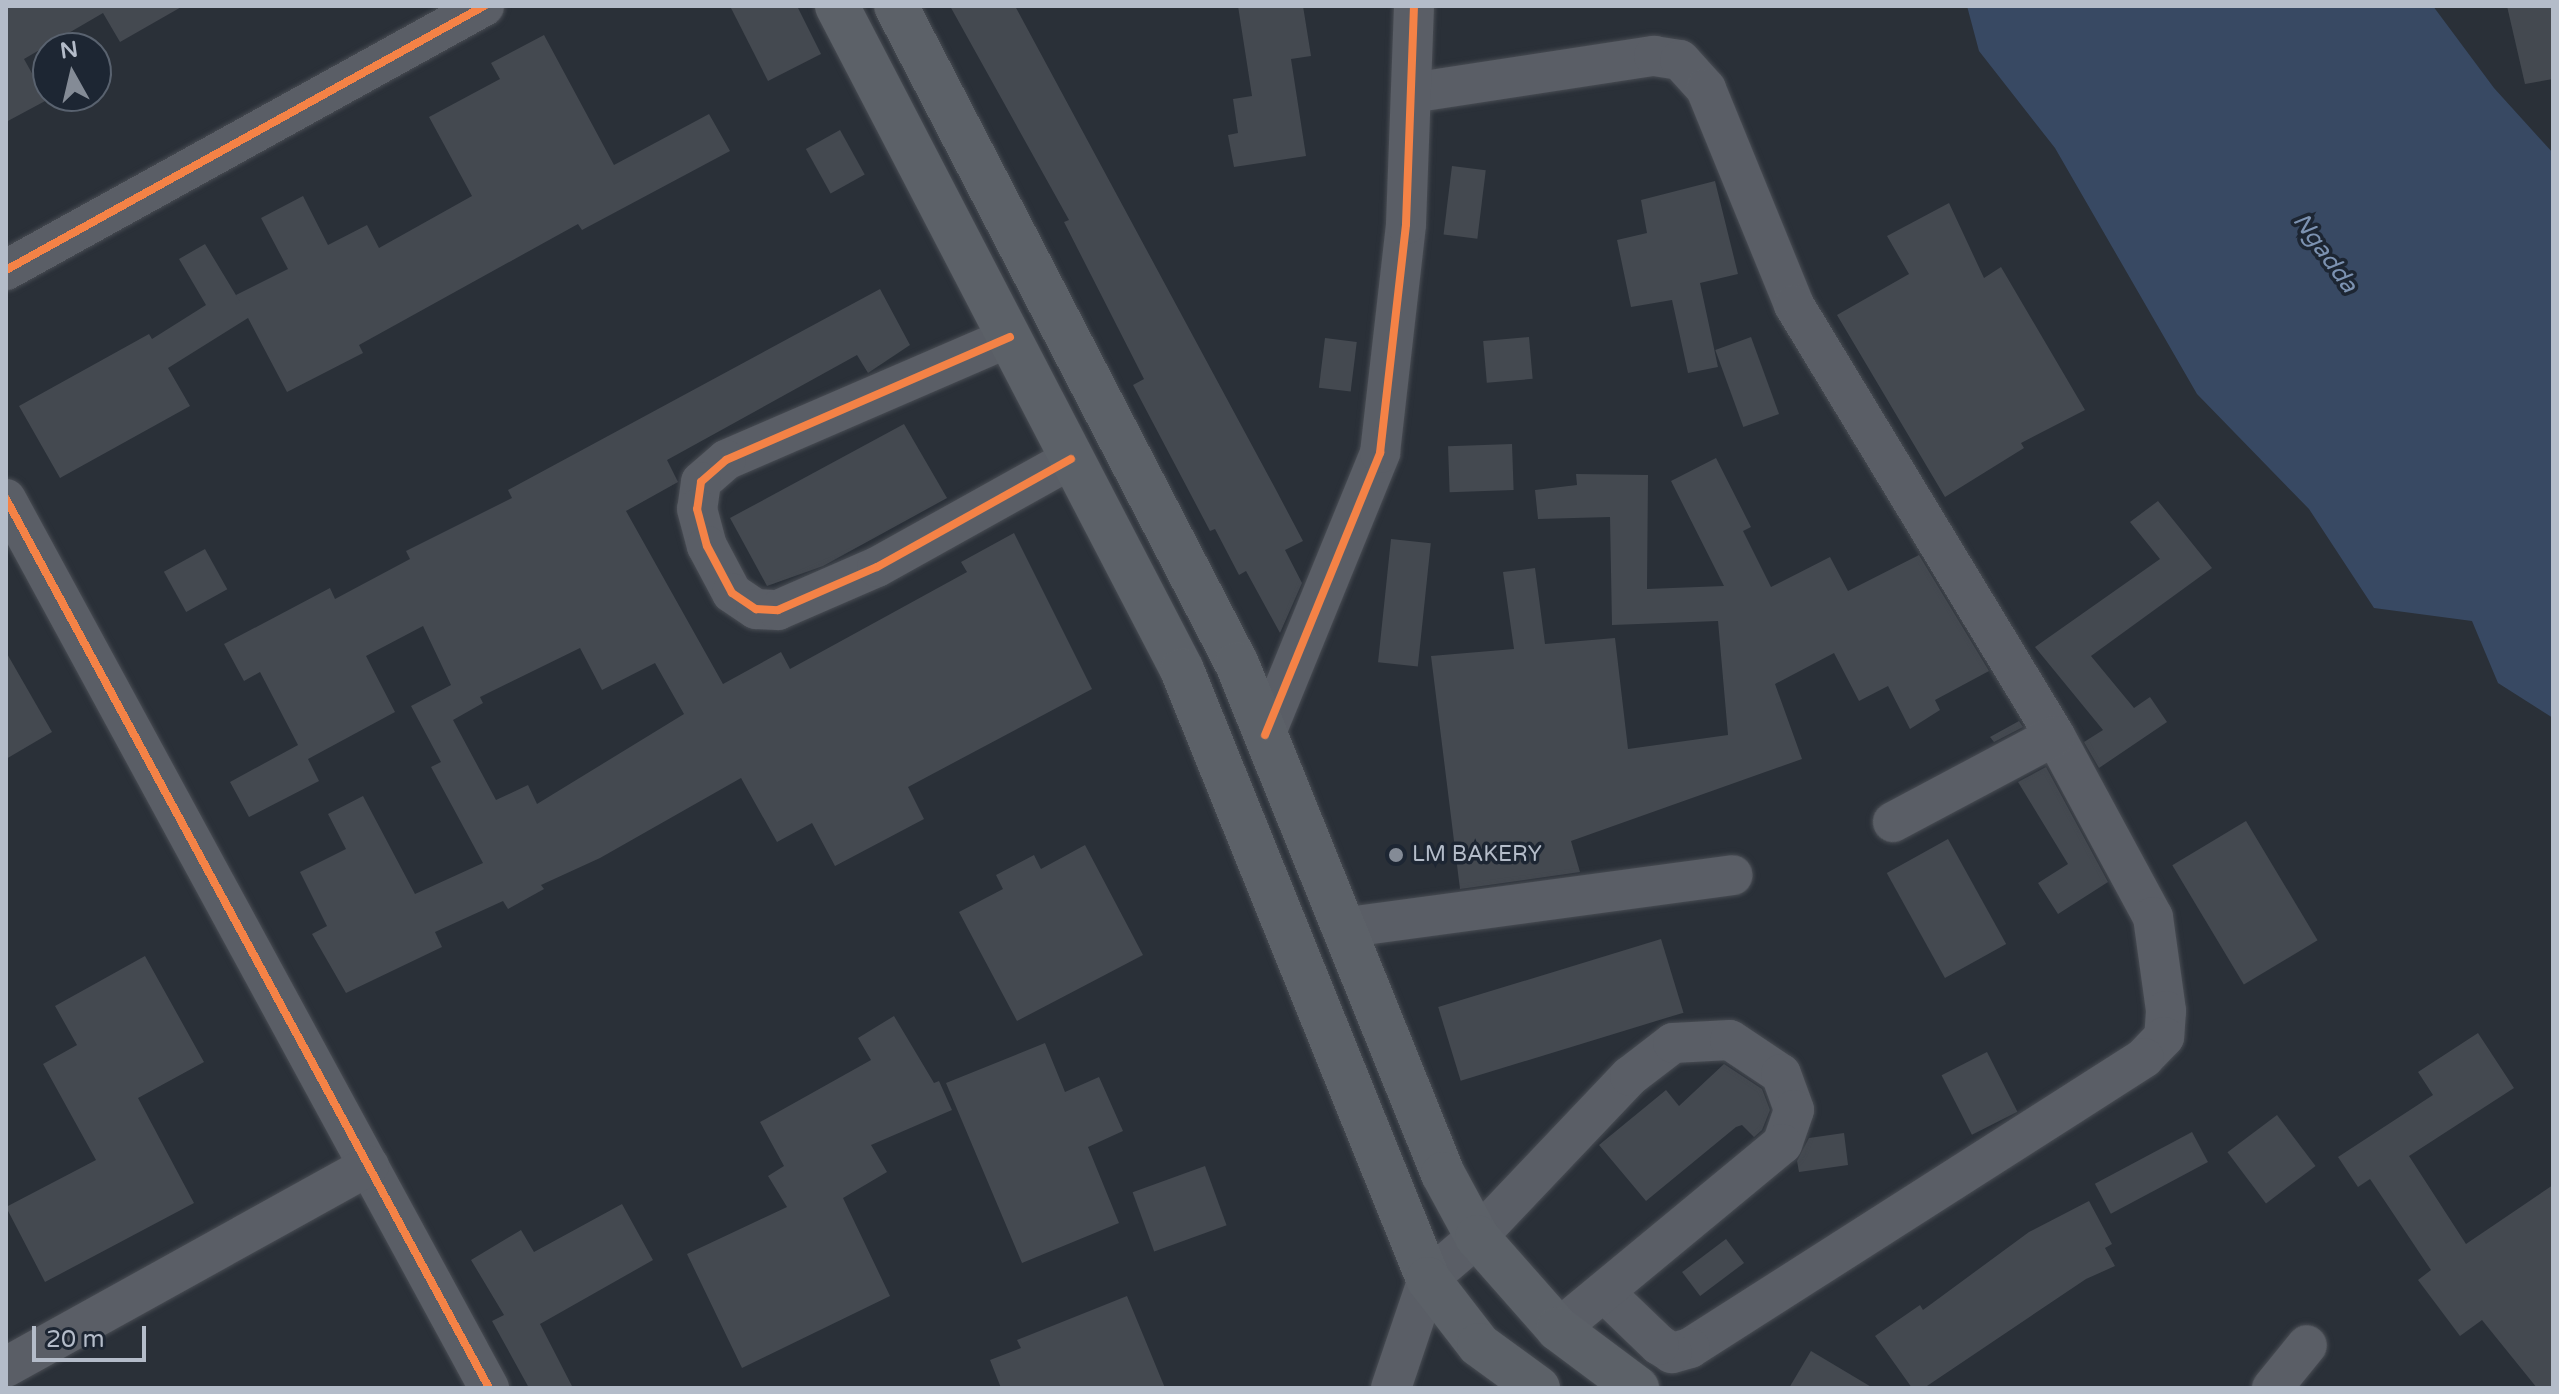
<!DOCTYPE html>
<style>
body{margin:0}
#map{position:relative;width:2559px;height:1394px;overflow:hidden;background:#2a3038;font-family:"Varela Round",sans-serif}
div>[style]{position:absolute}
.water>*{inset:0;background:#384963}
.building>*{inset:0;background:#444950;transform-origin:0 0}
.roads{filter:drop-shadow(0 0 2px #484c53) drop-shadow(0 0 2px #484c53)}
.minor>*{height:40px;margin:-20px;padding:0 20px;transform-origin:20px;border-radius:20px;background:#5a5e66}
.major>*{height:44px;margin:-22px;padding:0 22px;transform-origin:22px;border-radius:22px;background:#5c6168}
.cycleway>*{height:8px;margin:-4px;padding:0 4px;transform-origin:4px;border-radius:4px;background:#f48246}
.dots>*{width:22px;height:22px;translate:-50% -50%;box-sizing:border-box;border:4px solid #1d2633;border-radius:50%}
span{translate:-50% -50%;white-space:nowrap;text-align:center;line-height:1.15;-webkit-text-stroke:7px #1d2633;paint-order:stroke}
.poi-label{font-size:22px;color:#b4bcc9}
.left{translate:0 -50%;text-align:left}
.water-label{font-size:24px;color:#7c92b1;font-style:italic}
.frame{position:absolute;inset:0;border:8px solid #b4bcc9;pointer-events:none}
.north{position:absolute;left:32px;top:32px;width:80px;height:80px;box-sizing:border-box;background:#1d2633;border:2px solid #59626f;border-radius:50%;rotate:352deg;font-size:22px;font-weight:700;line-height:32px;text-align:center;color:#b4bcc9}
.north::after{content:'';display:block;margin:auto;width:28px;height:36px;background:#848b96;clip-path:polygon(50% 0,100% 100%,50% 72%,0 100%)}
.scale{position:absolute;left:32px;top:1326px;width:114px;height:36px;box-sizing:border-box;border:4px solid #b4bcc9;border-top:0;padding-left:10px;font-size:24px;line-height:28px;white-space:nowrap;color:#b4bcc9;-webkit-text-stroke:6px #1d2633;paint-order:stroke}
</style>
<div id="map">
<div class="water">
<div style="clip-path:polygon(1967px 6px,2433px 6px,2494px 88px,2553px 153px,2553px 718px,2498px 683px,2472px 621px,2374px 608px,2309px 509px,2197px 394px,2055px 148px,1979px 51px)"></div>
</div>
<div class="building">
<div style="clip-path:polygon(6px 6px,183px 6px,120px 42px,103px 13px,24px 59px,47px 100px,6px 122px)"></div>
<div style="clip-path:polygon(730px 6px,797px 6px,821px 54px,768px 81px)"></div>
<div style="clip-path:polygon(950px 6px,1015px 6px,1275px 488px,1303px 541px,1285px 550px,1302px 583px,1280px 633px,1246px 571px,1239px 575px,1215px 529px,1210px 531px,1133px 385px,1144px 379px,1064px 222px,1069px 220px)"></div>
<div style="clip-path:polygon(1238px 6px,1303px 6px,1311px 56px,1291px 59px,1306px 156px,1234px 167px,1228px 135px,1238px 133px,1233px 99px,1252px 96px)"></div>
<div style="clip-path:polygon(2507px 6px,2553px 6px,2553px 79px,2525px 84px)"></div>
<div style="clip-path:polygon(544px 35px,614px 165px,709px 114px,730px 151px,582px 230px,578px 224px,359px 345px,363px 353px,287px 392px,248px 318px,168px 368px,190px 406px,60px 478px,19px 406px,149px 334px,152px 339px,206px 305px,179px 259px,205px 244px,242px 305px,236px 295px,288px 269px,261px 218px,303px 196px,328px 245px,367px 225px,379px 248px,472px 196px,429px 117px,500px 79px,491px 63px)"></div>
<div style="left:840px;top:130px;width:51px;height:39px;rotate:61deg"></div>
<div style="left:1452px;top:166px;width:34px;height:69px;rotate:7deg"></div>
<div style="clip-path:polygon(1715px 181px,1738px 274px,1700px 283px,1718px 367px,1688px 373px,1672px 300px,1631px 307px,1617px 240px,1647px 233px,1641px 200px)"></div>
<div style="clip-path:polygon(1949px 203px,1984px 278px,2001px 267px,2085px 410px,2021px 443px,2024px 448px,1945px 497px,1837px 315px,1909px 274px,1887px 236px)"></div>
<div style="clip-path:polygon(evenodd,880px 289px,910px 345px,868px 373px,857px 355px,667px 460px,678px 482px,626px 511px,723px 684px,781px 652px,790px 669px,967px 572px,961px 562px,1014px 533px,1092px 689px,908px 787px,924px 819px,835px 866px,812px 823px,777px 842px,741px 778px,600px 858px,541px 885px,544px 889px,508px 909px,503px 901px,435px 932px,442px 947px,346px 993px,312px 934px,327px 926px,300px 872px,346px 849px,328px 814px,363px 796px,415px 894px,483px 863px,431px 767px,441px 762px,411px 706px,451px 685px,423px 626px,366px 656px,395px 712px,308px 759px,319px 781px,249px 817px,230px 782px,298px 745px,260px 672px,244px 681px,224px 644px,330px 588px,335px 599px,410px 559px,406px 551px,512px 498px,508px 490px,880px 289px,580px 648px,602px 690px,655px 663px,684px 714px,537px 804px,528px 785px,496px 800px,453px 720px,483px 703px,480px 697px,580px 648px)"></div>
<div style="left:1529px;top:337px;width:42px;height:46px;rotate:85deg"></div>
<div style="left:1751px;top:337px;width:82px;height:38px;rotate:70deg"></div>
<div style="left:1325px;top:338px;width:32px;height:50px;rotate:7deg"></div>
<div style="clip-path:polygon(904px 424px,947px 498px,823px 566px,767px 586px,730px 518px)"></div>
<div style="left:1512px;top:444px;width:46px;height:64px;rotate:88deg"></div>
<div style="clip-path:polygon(1716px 458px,1751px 527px,1743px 531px,1771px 587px,1830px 557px,1848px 591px,1919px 555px,1989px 671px,1935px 700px,1940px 710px,1910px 729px,1888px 686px,1859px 701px,1834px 653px,1775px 684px,1802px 759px,1571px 841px,1580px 872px,1460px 889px,1431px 656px,1514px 649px,1503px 572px,1535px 568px,1545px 644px,1615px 638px,1628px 749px,1728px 735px,1718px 621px,1612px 625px,1610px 517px,1538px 519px,1535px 490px,1577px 485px,1576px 474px,1648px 475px,1647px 589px,1724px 586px,1671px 481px)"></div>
<div style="clip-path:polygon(2158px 501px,2212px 568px,2091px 656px,2134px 708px,2150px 697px,2167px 722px,2099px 768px,2084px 742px,2103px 730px,2035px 647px,2160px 559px,2130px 522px)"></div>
<div style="left:1391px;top:539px;width:40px;height:124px;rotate:6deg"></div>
<div style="left:205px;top:549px;width:46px;height:47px;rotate:61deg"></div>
<div style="clip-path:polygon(6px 652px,52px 732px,6px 759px)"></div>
<div style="clip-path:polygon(2019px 721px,2023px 727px,1994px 742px,1990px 737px)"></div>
<div style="clip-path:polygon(2046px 767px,2108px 882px,2058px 914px,2038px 883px,2068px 864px,2018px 782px)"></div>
<div style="left:2246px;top:821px;width:139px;height:86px;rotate:59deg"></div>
<div style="left:1948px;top:839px;width:120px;height:70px;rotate:61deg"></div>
<div style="clip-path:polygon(1085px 845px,1143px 955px,1017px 1021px,959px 912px,1003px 889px,996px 875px,1034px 855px,1041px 869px)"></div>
<div style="left:1661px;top:939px;width:77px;height:233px;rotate:73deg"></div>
<div style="clip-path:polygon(145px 956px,204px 1062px,138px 1098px,194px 1203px,45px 1282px,6px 1207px,96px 1160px,43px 1064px,77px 1045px,55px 1006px)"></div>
<div style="clip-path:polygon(894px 1016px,934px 1083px,939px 1081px,952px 1110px,871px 1145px,887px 1172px,843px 1198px,890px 1296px,742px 1368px,687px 1254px,787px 1207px,768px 1176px,784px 1166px,760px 1122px,871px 1060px,858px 1038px)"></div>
<div style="clip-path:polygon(2478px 1033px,2514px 1088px,2409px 1156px,2466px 1244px,2553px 1185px,2553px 1388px,2537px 1388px,2482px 1320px,2460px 1336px,2418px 1280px,2431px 1270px,2370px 1179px,2358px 1187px,2338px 1157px,2433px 1095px,2418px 1072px)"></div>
<div style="clip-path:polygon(1045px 1043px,1065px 1092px,1099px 1077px,1123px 1131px,1088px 1147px,1119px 1223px,1022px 1263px,946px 1083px)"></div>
<div style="left:1987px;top:1052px;width:67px;height:51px;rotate:63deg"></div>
<div style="clip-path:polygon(1724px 1064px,1762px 1089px,1770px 1110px,1762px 1130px,1754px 1137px,1742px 1125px,1736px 1127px,1646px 1201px,1599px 1145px,1666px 1090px,1679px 1106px)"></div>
<div style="left:2277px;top:1115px;width:64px;height:62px;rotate:53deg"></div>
<div style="left:2192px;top:1132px;width:34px;height:110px;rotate:62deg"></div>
<div style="clip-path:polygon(1844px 1133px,1848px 1165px,1799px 1172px,1797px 1161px,1809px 1138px)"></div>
<div style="left:1205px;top:1166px;width:63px;height:77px;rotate:70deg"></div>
<div style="clip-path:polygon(2089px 1201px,2112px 1244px,2105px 1248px,2115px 1266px,2086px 1279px,1924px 1388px,1912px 1388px,1875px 1336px,1920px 1305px,1923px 1310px,2029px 1232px)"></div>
<div style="clip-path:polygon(622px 1204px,653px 1260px,540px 1324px,573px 1388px,529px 1388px,492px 1321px,504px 1315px,471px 1260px,521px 1230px,534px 1252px)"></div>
<div style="left:1726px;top:1239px;width:30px;height:55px;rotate:53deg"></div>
<div style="clip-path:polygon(1127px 1296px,1165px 1388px,1001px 1388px,990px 1360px,1021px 1348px,1017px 1340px)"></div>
<div style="clip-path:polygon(1811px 1351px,1873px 1388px,1789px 1388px)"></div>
</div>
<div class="roads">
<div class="minor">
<div style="left:1411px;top:93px;width:246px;rotate:-8.7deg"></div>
<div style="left:1654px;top:56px;width:26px;rotate:9deg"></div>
<div style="left:1680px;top:60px;width:39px;rotate:48deg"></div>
<div style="left:1706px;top:89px;width:233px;rotate:67.8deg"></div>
<div style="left:1794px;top:305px;width:504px;rotate:58.8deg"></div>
<div style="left:2055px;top:736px;width:206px;rotate:61.6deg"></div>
<div style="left:2153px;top:917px;width:95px;rotate:82.1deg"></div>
<div style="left:2166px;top:1011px;width:26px;rotate:94deg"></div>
<div style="left:2164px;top:1037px;width:29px;rotate:134deg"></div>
<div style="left:2144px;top:1058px;width:539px;rotate:147.43deg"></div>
<div style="left:1690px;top:1348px;width:19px;rotate:164deg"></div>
<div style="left:1672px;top:1353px;width:15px;rotate:-148deg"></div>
<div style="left:1659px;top:1345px;width:76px;rotate:-136.1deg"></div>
<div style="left:6px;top:270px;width:546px;rotate:-28.91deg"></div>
<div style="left:1010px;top:337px;width:309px;rotate:156.6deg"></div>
<div style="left:726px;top:460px;width:33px;rotate:139deg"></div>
<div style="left:701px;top:482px;width:27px;rotate:98deg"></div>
<div style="left:697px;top:509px;width:38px;rotate:75deg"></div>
<div style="left:707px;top:546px;width:53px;rotate:62deg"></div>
<div style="left:732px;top:593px;width:29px;rotate:34deg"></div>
<div style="left:756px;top:609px;width:22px;rotate:3deg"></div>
<div style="left:778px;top:610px;width:108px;rotate:-23.5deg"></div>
<div style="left:877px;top:567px;width:222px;rotate:-29.1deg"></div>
<div style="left:6px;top:499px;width:1012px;rotate:61.48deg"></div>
<div style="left:1265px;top:735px;width:305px;rotate:-67.8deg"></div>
<div style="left:1380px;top:453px;width:230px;rotate:-83.5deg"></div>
<div style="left:1406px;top:224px;width:218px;rotate:-87.9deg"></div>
<div style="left:1893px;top:822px;width:183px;rotate:-28deg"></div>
<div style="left:1342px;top:928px;width:394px;rotate:-7.7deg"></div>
<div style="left:6px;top:1367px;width:415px;rotate:-29deg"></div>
<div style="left:1391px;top:1388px;width:115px;rotate:-71.3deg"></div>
<div style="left:1428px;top:1279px;width:65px;rotate:-40.6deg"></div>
<div style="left:1477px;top:1237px;width:222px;rotate:-46.5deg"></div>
<div style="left:1630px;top:1076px;width:54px;rotate:-37.5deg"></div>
<div style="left:1673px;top:1043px;width:57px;rotate:-3deg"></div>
<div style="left:1730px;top:1040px;width:61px;rotate:33.7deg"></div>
<div style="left:1781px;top:1074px;width:38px;rotate:70deg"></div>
<div style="left:1794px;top:1110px;width:36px;rotate:109deg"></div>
<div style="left:1782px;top:1144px;width:291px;rotate:140.4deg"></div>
<div style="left:2272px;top:1388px;width:55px;rotate:-50.9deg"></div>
</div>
<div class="major">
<div style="left:837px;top:6px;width:748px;rotate:62.54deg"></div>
<div style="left:1182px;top:670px;width:657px;rotate:68deg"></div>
<div style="left:1428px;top:1279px;width:83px;rotate:52.3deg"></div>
<div style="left:1479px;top:1345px;width:73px;rotate:36.1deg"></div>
<div style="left:896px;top:6px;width:741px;rotate:62.61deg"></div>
<div style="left:1237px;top:664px;width:550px;rotate:68.01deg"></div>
<div style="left:1443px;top:1174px;width:72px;rotate:61.6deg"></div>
<div style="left:1477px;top:1237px;width:123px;rotate:48.6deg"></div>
<div style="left:1558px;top:1329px;width:99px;rotate:36.8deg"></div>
</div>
</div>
<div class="cycleway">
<div style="left:6px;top:270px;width:546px;rotate:-28.91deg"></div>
<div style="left:1010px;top:337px;width:309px;rotate:156.6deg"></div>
<div style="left:726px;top:460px;width:33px;rotate:139deg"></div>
<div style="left:701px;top:482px;width:27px;rotate:98deg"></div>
<div style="left:697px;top:509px;width:38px;rotate:75deg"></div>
<div style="left:707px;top:546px;width:53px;rotate:62deg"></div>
<div style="left:732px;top:593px;width:29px;rotate:34deg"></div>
<div style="left:756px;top:609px;width:22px;rotate:3deg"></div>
<div style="left:778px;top:610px;width:108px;rotate:-23.5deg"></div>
<div style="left:877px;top:567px;width:222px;rotate:-29.1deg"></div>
<div style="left:6px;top:499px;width:1012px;rotate:61.48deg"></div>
<div style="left:1265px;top:735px;width:305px;rotate:-67.8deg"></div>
<div style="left:1380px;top:453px;width:230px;rotate:-83.5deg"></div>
<div style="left:1406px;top:224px;width:218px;rotate:-87.9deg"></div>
</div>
<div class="dots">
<div style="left:1396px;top:855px;background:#848b96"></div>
</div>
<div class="poi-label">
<span class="left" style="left:1412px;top:855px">LM BAKERY</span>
</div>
<div class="water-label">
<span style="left:2325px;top:253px;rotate:54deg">Ngadda</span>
</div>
<div class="frame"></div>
<div class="north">N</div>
<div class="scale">20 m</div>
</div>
